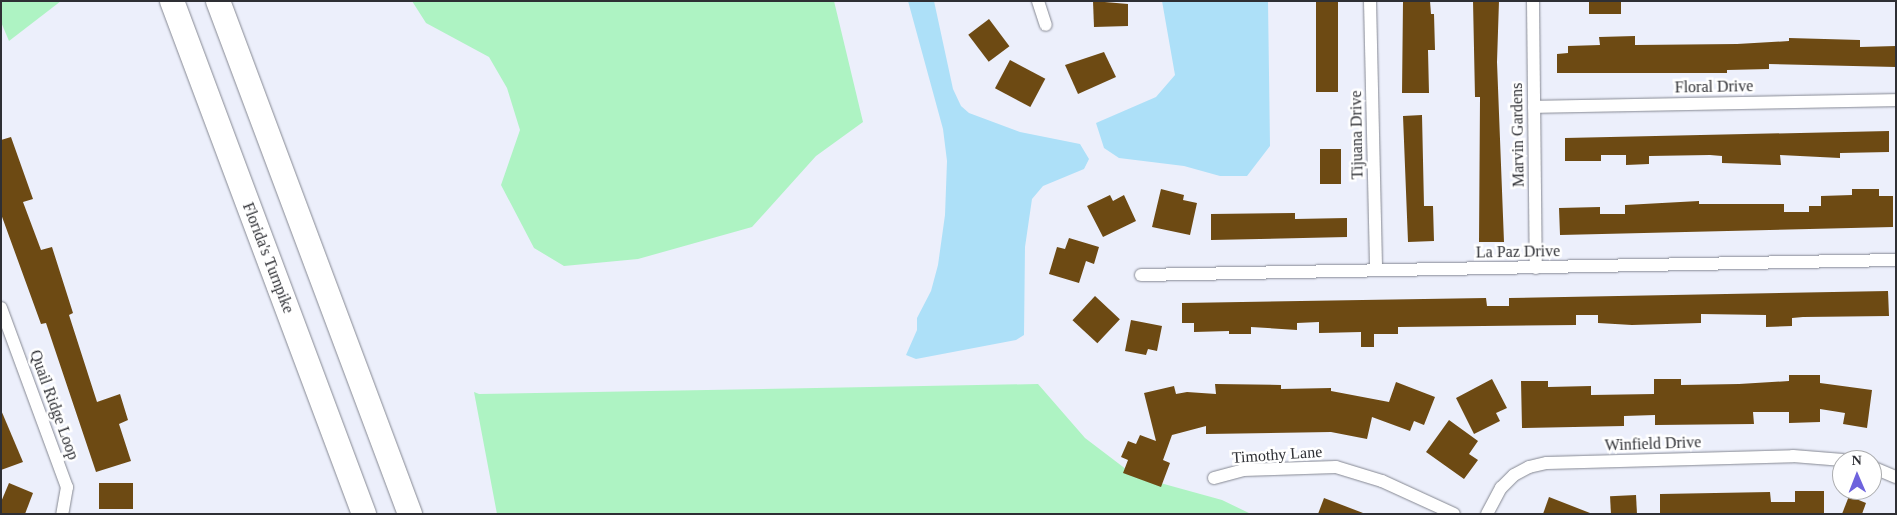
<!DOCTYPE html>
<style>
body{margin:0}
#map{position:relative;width:1897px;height:515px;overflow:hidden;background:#eceffb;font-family:"Times New Roman",serif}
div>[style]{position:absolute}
.green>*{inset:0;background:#aef3c3}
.water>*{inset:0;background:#ade0f8}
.building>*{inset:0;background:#6d4a13;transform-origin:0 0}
.roads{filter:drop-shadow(0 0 1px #858892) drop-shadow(0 0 1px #858892)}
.street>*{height:12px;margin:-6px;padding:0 6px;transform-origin:6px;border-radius:6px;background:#fff}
.highway>*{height:24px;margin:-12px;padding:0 12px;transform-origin:12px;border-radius:12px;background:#fff}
span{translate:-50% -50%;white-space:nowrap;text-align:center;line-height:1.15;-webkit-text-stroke:5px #fff;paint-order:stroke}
.street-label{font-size:16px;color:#2e2f34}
.frame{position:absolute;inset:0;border:2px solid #2e2f34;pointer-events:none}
.north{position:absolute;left:1832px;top:450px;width:50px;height:50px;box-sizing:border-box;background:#fff;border:1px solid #abacae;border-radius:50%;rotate:359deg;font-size:14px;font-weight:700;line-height:20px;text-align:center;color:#2e2f34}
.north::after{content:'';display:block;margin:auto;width:18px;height:22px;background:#6e63dd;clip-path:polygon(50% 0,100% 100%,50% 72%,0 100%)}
</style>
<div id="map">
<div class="green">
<div style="clip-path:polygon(1px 1px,61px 1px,9px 41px,1px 22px)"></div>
<div style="clip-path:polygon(412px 1px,834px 1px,863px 122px,816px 156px,752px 227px,638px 259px,564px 266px,534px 248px,501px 185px,520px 130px,507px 88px,489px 57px,426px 23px)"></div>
<div style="clip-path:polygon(1038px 384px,1085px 438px,1135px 476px,1222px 500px,1251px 514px,497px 514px,474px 392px,479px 394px)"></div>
</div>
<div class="water">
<div style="clip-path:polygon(908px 1px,934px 1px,953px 89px,961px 106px,969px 113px,1020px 132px,1080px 144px,1089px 159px,1084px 169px,1043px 186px,1032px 199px,1025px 247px,1024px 335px,1016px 340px,916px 359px,906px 355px,917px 330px,917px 318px,931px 291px,938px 265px,945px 215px,947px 161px,943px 129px)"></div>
<div style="clip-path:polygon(1162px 1px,1268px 1px,1270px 146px,1247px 176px,1220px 176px,1184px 166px,1119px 158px,1104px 148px,1096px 123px,1156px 97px,1175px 75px)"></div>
</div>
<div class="building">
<div style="clip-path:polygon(1093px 1px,1128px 4px,1128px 26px,1094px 27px)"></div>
<div style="left:1316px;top:1px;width:22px;height:91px"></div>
<div style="clip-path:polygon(1403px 1px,1430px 1px,1431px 14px,1434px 14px,1435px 50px,1428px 50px,1429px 93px,1402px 93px)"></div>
<div style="clip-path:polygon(1473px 1px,1499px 1px,1497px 62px,1504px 242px,1479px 242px,1480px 97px,1475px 97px)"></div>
<div style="left:1589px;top:1px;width:32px;height:13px"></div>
<div style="left:989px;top:19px;width:34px;height:26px;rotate:53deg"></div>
<div style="clip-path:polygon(1635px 36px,1635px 45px,1737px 44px,1789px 41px,1789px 38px,1860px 40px,1860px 47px,1896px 46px,1896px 67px,1769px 64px,1769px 69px,1727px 70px,1727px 73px,1557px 73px,1557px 54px,1568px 53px,1568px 46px,1600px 45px,1599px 37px)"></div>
<div style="clip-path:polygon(1104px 52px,1116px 77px,1078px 94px,1065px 65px)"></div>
<div style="left:1010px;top:60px;width:40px;height:32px;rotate:28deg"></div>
<div style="clip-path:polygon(1422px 115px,1424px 206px,1433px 206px,1434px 241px,1408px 242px,1403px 116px)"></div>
<div style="clip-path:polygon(1889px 131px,1889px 152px,1840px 153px,1840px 158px,1780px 155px,1781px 165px,1722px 163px,1722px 156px,1710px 155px,1649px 156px,1649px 164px,1626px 165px,1626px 155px,1601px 155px,1601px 161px,1565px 161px,1565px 138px)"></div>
<div style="clip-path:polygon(11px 137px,33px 199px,23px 202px,41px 250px,52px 247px,73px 313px,69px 315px,97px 402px,120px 394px,128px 420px,119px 424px,131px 461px,96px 472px,46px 323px,41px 324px,1px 214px,1px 140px)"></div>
<div style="left:1341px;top:149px;width:35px;height:21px;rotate:90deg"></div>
<div style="clip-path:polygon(1161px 189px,1184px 195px,1183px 200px,1197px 203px,1190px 235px,1152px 227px)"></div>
<div style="clip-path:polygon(1852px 189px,1879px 189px,1879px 196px,1893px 196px,1893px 227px,1560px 235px,1559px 208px,1600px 207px,1600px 214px,1625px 214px,1625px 205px,1699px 201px,1699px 204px,1784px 204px,1784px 212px,1809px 212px,1809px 206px,1821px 206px,1821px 196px,1852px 195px)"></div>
<div style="clip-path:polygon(1110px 195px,1113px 201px,1124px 195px,1136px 221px,1103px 237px,1087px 206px)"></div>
<div style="clip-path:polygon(1295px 213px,1295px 219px,1347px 218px,1347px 237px,1211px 240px,1211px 214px)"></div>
<div style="clip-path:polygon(1069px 238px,1099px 247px,1094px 264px,1086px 261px,1079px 283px,1049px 274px,1057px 247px,1065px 249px)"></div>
<div style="clip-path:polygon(1888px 291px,1889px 316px,1803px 317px,1792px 318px,1792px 326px,1766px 327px,1766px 315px,1701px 314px,1701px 323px,1632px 325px,1598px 323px,1598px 315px,1576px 315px,1576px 325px,1398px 327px,1398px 334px,1374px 334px,1374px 347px,1361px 347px,1361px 332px,1319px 333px,1319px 322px,1297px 323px,1297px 330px,1251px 327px,1251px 334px,1229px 334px,1229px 331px,1194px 332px,1194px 323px,1182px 323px,1182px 303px,1486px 298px,1487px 306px,1509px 306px,1509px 298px)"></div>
<div style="left:1095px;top:296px;width:34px;height:33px;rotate:43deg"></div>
<div style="clip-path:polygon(1131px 320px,1162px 326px,1157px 351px,1148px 349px,1146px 355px,1125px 351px)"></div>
<div style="clip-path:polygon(1789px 375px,1820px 375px,1820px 383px,1872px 390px,1867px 428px,1843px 424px,1845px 413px,1820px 409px,1820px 422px,1789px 423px,1789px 412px,1753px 412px,1754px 424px,1655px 425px,1655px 415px,1624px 416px,1624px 426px,1522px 428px,1521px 381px,1548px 381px,1548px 387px,1591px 386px,1591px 395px,1654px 394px,1654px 379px,1681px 379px,1681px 385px,1739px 384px,1789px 381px)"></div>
<div style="clip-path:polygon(1492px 379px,1507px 408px,1496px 413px,1500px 421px,1474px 434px,1456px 398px)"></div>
<div style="clip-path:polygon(1396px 382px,1435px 397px,1424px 425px,1414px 421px,1410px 431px,1372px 417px,1367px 439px,1331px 432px,1206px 434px,1206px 426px,1172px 435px,1163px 460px,1170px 463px,1161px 487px,1123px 473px,1128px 460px,1121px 457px,1128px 441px,1136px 444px,1140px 435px,1156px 441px,1144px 393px,1174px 386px,1176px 394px,1187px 392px,1216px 394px,1215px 384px,1281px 385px,1281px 389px,1331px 388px,1331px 391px,1389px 402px)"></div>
<div style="clip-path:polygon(1px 410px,23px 462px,1px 470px)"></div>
<div style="clip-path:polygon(1449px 420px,1478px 441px,1469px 454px,1478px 460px,1464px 479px,1426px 452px)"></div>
<div style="clip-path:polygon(9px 483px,33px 493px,25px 514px,1px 514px,1px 502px)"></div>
<div style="left:133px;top:483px;width:26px;height:34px;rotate:90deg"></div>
<div style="clip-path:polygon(1795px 491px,1824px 491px,1824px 514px,1660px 514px,1660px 494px,1770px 492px,1771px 502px,1795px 502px)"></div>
<div style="left:1636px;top:495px;width:19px;height:26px;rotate:87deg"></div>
<div style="clip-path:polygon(1849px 496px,1866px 503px,1862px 514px,1842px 514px)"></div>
<div style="clip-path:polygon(1549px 497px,1590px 513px,1590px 514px,1543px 514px)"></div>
<div style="clip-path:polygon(1324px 498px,1363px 513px,1363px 514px,1318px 514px)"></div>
</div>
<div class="roads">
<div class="street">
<div style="left:1038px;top:1px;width:25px;rotate:72deg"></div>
<div style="left:1370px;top:1px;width:268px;rotate:88.7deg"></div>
<div style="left:1533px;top:1px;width:267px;rotate:89.4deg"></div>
<div style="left:1534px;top:107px;width:362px;rotate:-1.1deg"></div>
<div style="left:1141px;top:275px;width:755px;rotate:-1.14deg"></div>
<div style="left:1px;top:308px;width:191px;rotate:69.8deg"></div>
<div style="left:67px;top:487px;width:27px;rotate:100deg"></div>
<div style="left:1872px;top:467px;width:26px;rotate:23deg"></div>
<div style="left:1214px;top:478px;width:30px;rotate:-15deg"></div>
<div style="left:1243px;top:470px;width:93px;rotate:-1.8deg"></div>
<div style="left:1336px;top:467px;width:48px;rotate:16.9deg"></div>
<div style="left:1382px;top:481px;width:79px;rotate:24.6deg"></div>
<div style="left:1487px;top:514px;width:30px;rotate:-62deg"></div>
<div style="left:1501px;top:488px;width:18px;rotate:-45deg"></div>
<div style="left:1514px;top:475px;width:17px;rotate:-28deg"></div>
<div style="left:1529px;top:467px;width:18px;rotate:-13deg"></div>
<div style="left:1547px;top:463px;width:246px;rotate:-1.6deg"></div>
<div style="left:1793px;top:456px;width:50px;rotate:4.6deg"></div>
</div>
<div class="highway">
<div style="left:172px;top:1px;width:548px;rotate:69.48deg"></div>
<div style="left:218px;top:1px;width:548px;rotate:69.48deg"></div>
</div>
</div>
<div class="street-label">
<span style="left:1714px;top:87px;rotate:-1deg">Floral Drive</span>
<span style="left:1357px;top:135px;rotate:-91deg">Tijuana Drive</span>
<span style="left:1518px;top:135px;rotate:-91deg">Marvin Gardens</span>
<span style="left:1518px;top:252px;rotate:-1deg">La Paz Drive</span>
<span style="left:268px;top:258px;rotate:69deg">Florida's Turnpike</span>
<span style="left:54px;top:405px;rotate:70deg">Quail Ridge Loop</span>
<span style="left:1653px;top:444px;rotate:-2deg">Winfield Drive</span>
<span style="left:1277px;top:455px;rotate:-4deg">Timothy Lane</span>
</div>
<div class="frame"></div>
<div class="north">N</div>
</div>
